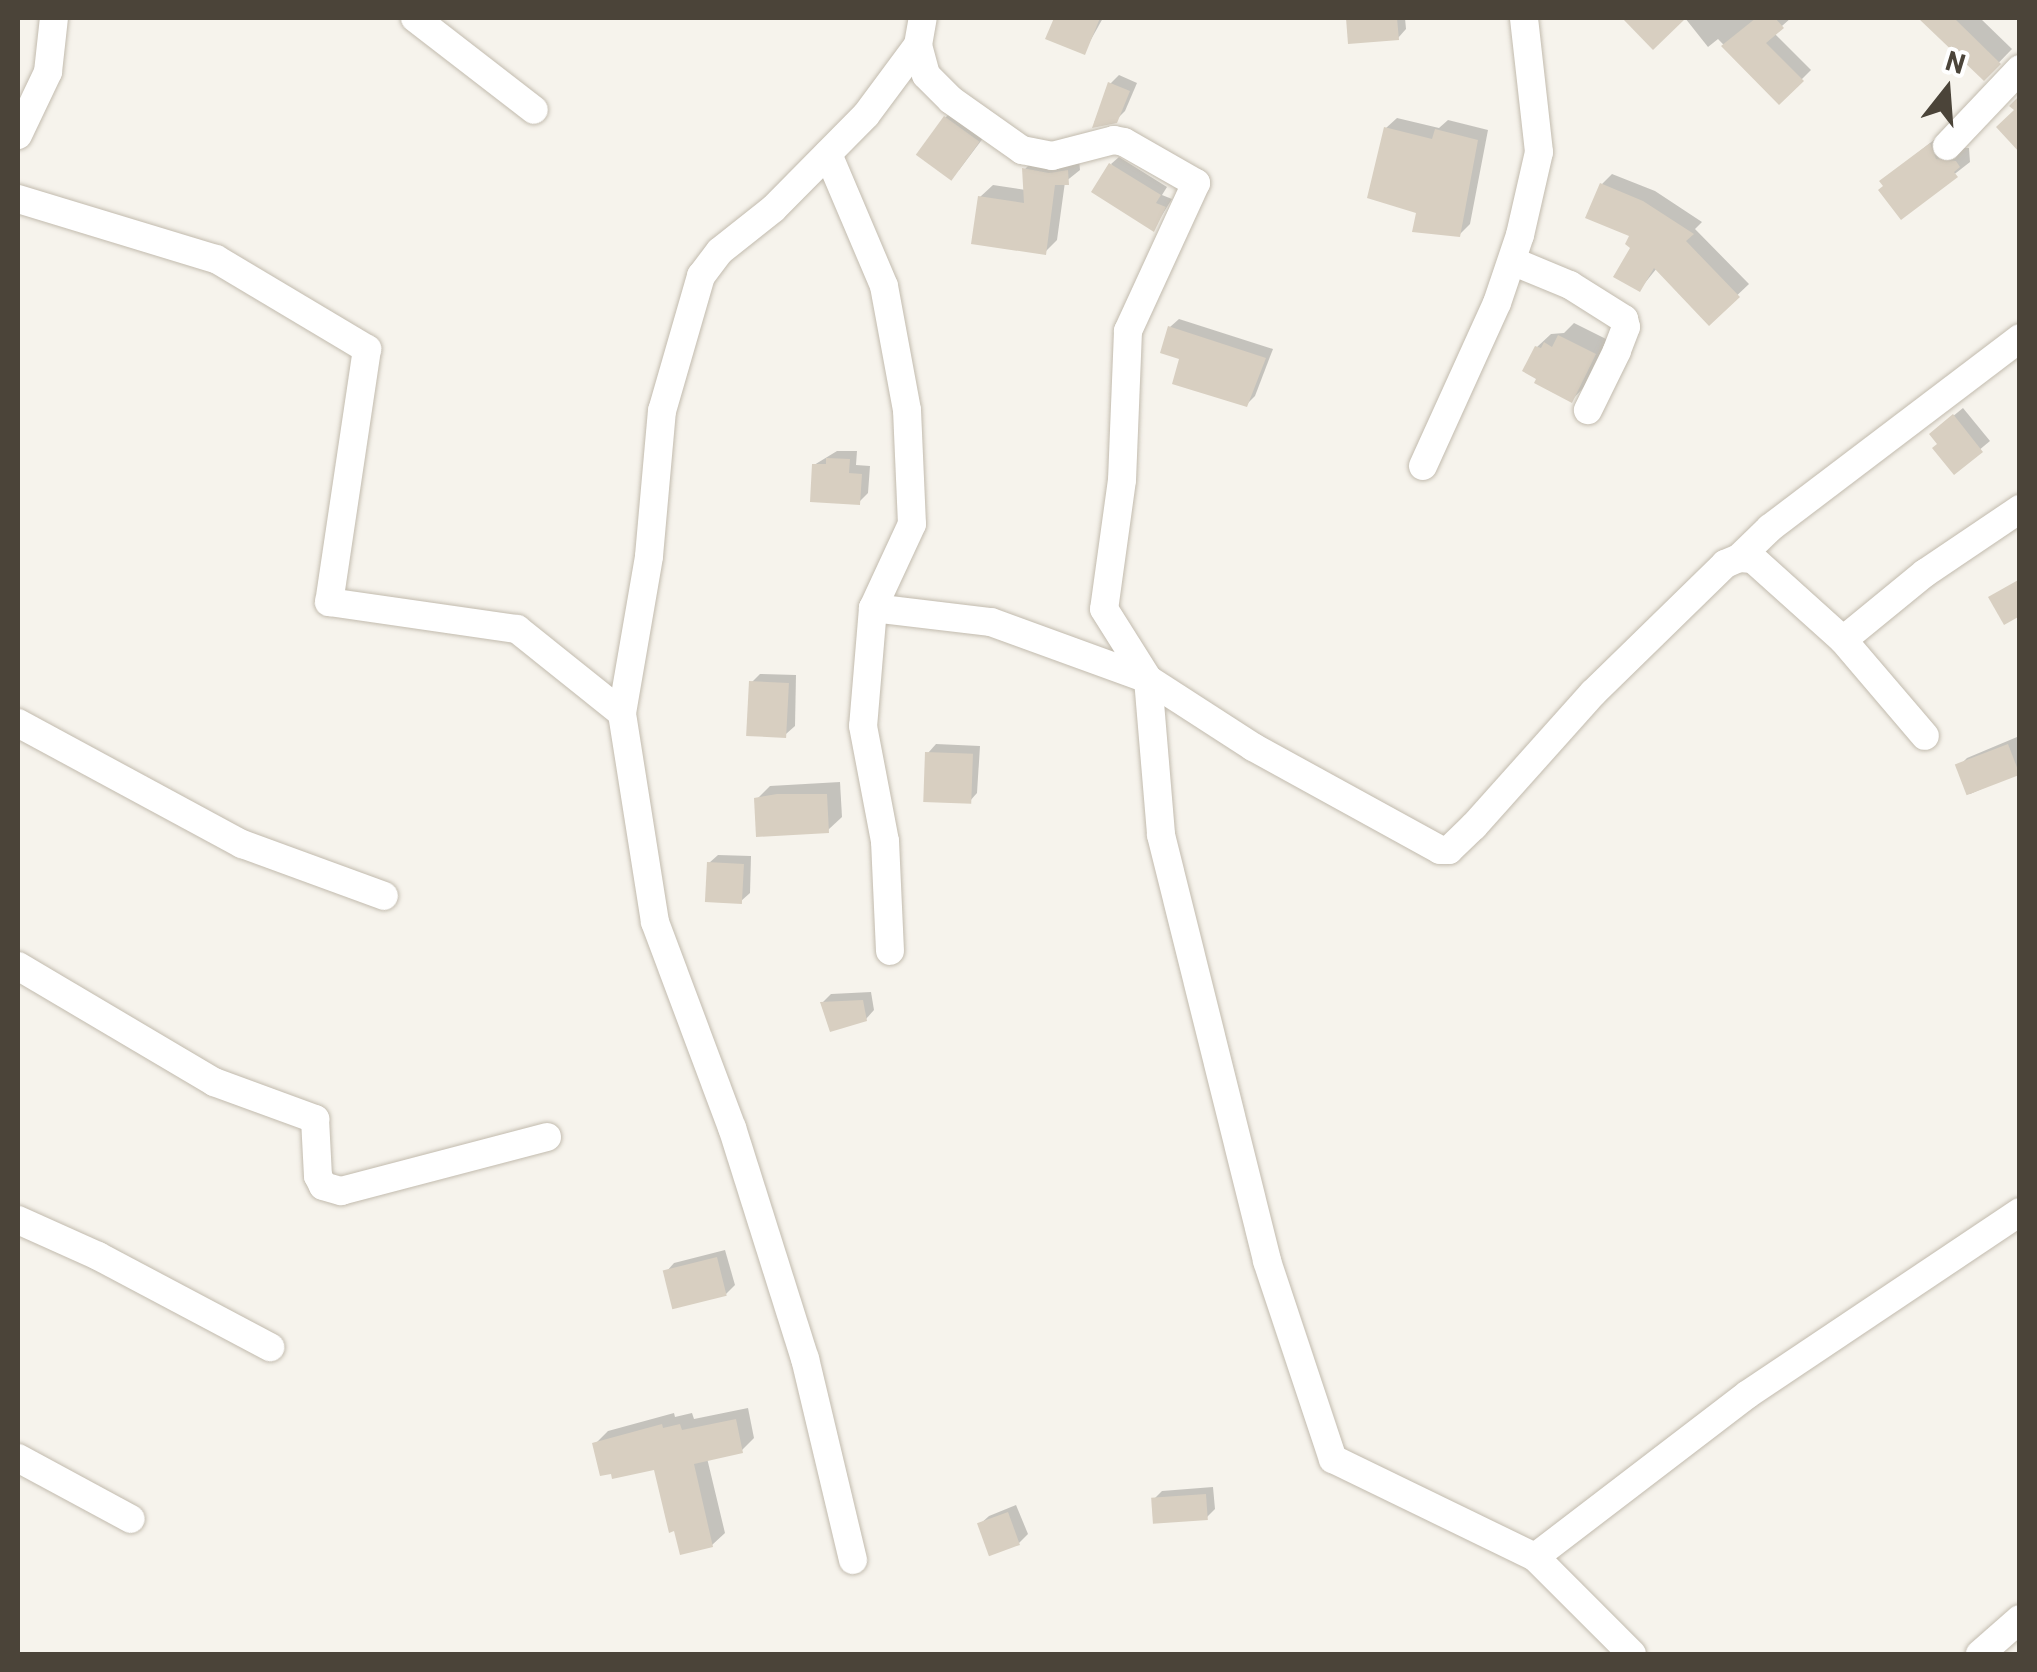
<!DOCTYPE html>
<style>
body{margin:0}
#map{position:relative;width:2037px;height:1672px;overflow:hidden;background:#f6f3ec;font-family:Barlow,sans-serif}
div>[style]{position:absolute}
.shadow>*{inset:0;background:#0003}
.building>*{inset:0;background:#d8cfc1;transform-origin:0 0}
.roads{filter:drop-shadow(0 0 2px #c2bbae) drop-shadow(0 0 2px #c2bbae)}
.street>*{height:28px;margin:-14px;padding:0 14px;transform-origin:14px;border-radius:14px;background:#fff}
span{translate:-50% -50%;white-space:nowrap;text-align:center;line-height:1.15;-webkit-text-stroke:10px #fff;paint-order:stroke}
.frame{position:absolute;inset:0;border:20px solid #4b4439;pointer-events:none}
.north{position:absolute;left:1897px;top:40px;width:100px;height:100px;-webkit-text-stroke:8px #fff;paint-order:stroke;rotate:17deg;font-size:28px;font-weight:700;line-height:40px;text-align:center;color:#4b4439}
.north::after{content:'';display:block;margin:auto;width:35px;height:45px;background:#4b4439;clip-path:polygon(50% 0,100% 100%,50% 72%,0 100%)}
</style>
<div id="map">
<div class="shadow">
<div style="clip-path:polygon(1057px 18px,1103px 18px,1084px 52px,1049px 38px)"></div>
<div style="clip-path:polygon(1349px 18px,1405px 18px,1406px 29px,1398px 38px,1350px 41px)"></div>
<div style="clip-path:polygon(1685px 18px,1791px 18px,1774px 33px,1811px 70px,1779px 102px,1718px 39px,1708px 47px)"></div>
<div style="clip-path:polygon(1922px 18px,1980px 18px,2012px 49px,1984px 78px)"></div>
<div style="clip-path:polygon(1119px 75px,1137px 83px,1125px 111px,1116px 120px,1094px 123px,1110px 84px)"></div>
<div style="clip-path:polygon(954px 109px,987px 133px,959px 170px,945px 118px)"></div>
<div style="clip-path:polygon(1397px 118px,1439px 128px,1448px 120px,1488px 130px,1470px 224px,1459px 235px,1419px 212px,1386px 128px)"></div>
<div style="clip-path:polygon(1944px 132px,1949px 147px,1969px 148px,1970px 162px,1901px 216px,1882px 181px)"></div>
<div style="clip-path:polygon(1037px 157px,1079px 159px,1080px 170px,1065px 182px,1057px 240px,1045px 252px,980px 197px,993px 185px,1026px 190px,1025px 169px)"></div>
<div style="clip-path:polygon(1119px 157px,1167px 187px,1162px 195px,1172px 199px,1154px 228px,1111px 164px)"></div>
<div style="clip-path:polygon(1612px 174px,1655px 191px,1702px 222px,1695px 229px,1749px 284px,1709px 322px,1657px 268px,1640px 289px,1633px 235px,1602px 184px)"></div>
<div style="clip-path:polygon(1179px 319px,1273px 349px,1255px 396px,1247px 404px,1182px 357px,1170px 327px)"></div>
<div style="clip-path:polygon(1574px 323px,1608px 340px,1585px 386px,1572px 400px,1537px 347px,1551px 334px,1564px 333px)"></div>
<div style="clip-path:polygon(1963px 408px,1990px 441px,1954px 471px,1940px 444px,1941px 426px)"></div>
<div style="clip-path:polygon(837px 451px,857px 451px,856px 465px,870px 466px,868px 493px,859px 502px,814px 465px)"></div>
<div style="clip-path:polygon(760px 674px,796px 675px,795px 726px,786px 734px,751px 683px)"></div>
<div style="clip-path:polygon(2017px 737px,2020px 772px,1970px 794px,1958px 767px,1967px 758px)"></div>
<div style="clip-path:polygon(936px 744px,980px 746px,977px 793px,969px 802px,928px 753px)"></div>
<div style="clip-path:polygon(840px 782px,842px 817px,828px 830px,757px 799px,770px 786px)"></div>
<div style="clip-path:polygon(718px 855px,751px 856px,750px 893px,741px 901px,709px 863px)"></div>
<div style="clip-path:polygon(871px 992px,874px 1010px,866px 1019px,823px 1002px,831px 994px)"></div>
<div style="clip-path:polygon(725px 1250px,735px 1285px,726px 1294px,666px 1272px,674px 1263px)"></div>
<div style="clip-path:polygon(748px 1408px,754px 1438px,742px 1450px,707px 1458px,725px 1533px,712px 1545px,656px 1467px,595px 1444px,608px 1431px,674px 1413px,675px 1417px,692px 1413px,694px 1419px)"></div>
<div style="clip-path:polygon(1213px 1487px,1215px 1509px,1207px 1517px,1153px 1500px,1162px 1491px)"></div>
<div style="clip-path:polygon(1016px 1505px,1028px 1534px,1019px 1543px,980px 1524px,989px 1516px)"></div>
</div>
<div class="building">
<div style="clip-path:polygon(1054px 18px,1100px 18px,1085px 55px,1045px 39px)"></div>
<div style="clip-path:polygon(1346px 18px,1397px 18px,1399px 40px,1348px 44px)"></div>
<div style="clip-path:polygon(1622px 18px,1686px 18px,1653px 50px)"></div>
<div style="clip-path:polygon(1756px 18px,1775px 18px,1784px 28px,1766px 43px,1804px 81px,1779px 105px,1721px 46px)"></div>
<div style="clip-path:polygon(1918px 18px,1954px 18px,2001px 64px,1984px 81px)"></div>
<div style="clip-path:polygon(1108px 82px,1130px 91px,1117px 123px,1092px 128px)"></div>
<div style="clip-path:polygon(2020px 95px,2020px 153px,1996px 127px,2014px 110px,2009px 106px)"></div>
<div style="left:944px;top:116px;width:44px;height:48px;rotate:36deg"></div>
<div style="clip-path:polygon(1384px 127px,1432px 139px,1435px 129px,1478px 140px,1460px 237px,1412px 232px,1416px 213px,1367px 198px)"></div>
<div style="clip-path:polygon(1930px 143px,1936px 159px,1956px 161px,1960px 167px,1954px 172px,1958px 177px,1901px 220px,1878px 190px,1883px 186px,1879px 181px)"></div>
<div style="clip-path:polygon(1109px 163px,1161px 195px,1156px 203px,1166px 207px,1154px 232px,1091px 192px)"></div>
<div style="clip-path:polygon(1022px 168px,1049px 173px,1068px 170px,1069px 185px,1055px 185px,1046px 255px,971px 244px,978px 196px,1024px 203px)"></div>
<div style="clip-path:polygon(1600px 183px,1643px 201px,1694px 234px,1686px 241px,1740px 297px,1709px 326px,1654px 268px,1640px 292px,1613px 277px,1630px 248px,1625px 244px,1629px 236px,1585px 218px)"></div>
<div style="clip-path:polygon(1168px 326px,1266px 358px,1247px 407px,1172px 384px,1179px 359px,1160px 353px)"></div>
<div style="clip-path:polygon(1558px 335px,1596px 354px,1572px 403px,1534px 383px,1536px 379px,1522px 371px,1535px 346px,1541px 348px,1544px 342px,1552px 347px)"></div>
<div style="clip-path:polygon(1953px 414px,1983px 452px,1954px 475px,1932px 448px,1937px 444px,1929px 434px)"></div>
<div style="clip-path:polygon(826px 458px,850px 459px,849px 473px,862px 474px,860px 505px,810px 502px,812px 464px,826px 464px)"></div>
<div style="clip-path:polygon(2020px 579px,2020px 616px,2004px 625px,1988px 597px)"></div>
<div style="left:749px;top:681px;width:40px;height:55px;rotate:3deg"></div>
<div style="left:2008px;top:744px;width:33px;height:57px;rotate:69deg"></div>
<div style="left:925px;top:752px;width:48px;height:50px;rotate:2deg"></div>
<div style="clip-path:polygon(777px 794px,827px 794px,829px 833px,756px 837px,754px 798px)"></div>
<div style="left:707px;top:862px;width:37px;height:40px;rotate:3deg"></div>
<div style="clip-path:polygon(863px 1000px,867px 1021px,830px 1032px,820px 1002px)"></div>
<div style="left:717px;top:1257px;width:40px;height:56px;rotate:76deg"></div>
<div style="clip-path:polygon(736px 1419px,743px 1453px,694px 1464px,713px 1547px,680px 1555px,674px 1531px,669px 1533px,654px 1470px,612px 1479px,611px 1474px,600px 1476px,592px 1443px,662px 1424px,663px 1428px,680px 1424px,682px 1430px)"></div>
<div style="left:1206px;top:1494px;width:26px;height:55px;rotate:86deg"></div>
<div style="left:1008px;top:1512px;width:35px;height:33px;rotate:70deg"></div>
</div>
<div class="roads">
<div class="street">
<div style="left:415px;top:18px;width:150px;rotate:37.7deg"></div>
<div style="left:918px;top:45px;width:31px;rotate:75deg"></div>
<div style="left:926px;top:75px;width:35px;rotate:45deg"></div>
<div style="left:951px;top:100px;width:87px;rotate:35.2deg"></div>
<div style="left:1022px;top:150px;width:31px;rotate:11deg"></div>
<div style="left:1052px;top:156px;width:64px;rotate:-14.5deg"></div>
<div style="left:1114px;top:140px;width:10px;rotate:11deg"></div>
<div style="left:1124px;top:142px;width:83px;rotate:29.7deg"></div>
<div style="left:1196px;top:183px;width:163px;rotate:114.7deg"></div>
<div style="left:1128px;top:331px;width:149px;rotate:92.3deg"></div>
<div style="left:1122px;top:480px;width:130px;rotate:97.9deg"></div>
<div style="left:1104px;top:609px;width:83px;rotate:57.8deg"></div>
<div style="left:1148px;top:679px;width:157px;rotate:85.2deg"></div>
<div style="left:1161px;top:835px;width:439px;rotate:76deg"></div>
<div style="left:1267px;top:1261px;width:209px;rotate:71.6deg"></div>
<div style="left:1333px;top:1459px;width:225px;rotate:25.9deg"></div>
<div style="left:1535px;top:1557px;width:137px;rotate:45deg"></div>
<div style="left:18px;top:135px;width:70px;rotate:-64.5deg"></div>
<div style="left:48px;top:72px;width:54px;rotate:-83.7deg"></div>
<div style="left:1947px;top:146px;width:106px;rotate:-46.5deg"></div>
<div style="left:828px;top:154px;width:143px;rotate:67deg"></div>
<div style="left:884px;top:286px;width:126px;rotate:79.5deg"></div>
<div style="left:907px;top:410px;width:114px;rotate:87.5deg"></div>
<div style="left:912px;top:524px;width:93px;rotate:114.9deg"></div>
<div style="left:873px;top:608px;width:118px;rotate:94.8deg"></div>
<div style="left:863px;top:726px;width:117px;rotate:79.2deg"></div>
<div style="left:885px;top:841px;width:110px;rotate:87.4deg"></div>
<div style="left:18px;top:199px;width:207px;rotate:16.9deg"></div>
<div style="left:216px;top:259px;width:176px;rotate:30.8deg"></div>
<div style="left:367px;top:349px;width:256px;rotate:98.5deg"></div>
<div style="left:329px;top:602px;width:190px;rotate:8.2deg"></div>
<div style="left:517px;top:629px;width:134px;rotate:38.7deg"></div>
<div style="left:1512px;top:261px;width:63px;rotate:22.5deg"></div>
<div style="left:1570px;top:285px;width:64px;rotate:32.2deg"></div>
<div style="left:1624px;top:319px;width:8px;rotate:76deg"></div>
<div style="left:1626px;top:327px;width:26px;rotate:111deg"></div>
<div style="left:1617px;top:351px;width:66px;rotate:116.2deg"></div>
<div style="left:1423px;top:466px;width:179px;rotate:-65.6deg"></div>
<div style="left:1497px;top:303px;width:72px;rotate:-71.3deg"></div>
<div style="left:1520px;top:235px;width:85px;rotate:-77.1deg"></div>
<div style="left:1539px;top:152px;width:135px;rotate:-96.4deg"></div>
<div style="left:1739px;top:558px;width:43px;rotate:-44.1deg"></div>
<div style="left:1770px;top:528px;width:314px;rotate:-37.2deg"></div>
<div style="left:873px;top:608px;width:119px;rotate:6.8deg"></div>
<div style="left:991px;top:622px;width:167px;rotate:20deg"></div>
<div style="left:1148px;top:679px;width:125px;rotate:32.9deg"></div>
<div style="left:1253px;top:747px;width:213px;rotate:28.8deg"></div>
<div style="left:1440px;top:850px;width:9px"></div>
<div style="left:1449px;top:850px;width:35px;rotate:-44deg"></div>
<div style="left:1474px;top:826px;width:178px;rotate:-48.2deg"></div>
<div style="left:1593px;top:693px;width:185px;rotate:-44.3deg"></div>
<div style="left:1725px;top:564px;width:15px;rotate:-23deg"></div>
<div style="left:1739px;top:558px;width:14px;rotate:4deg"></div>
<div style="left:1753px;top:559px;width:121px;rotate:42deg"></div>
<div style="left:1843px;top:640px;width:126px;rotate:49.5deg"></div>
<div style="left:1843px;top:640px;width:106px;rotate:-39.3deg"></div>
<div style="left:1925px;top:573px;width:115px;rotate:-34deg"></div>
<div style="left:18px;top:723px;width:255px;rotate:28.4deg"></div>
<div style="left:242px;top:844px;width:151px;rotate:20.1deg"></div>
<div style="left:18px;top:966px;width:228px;rotate:30.6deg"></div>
<div style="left:214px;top:1082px;width:108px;rotate:20.1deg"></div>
<div style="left:315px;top:1119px;width:57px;rotate:87deg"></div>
<div style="left:318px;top:1176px;width:11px;rotate:63deg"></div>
<div style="left:323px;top:1186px;width:19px;rotate:16deg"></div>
<div style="left:341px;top:1191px;width:213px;rotate:-14.7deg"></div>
<div style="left:18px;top:1220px;width:88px;rotate:24.2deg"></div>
<div style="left:98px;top:1256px;width:195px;rotate:27.9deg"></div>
<div style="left:18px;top:1458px;width:128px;rotate:28.4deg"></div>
<div style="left:1535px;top:1557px;width:268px;rotate:-37.4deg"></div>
<div style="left:1748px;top:1394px;width:327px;rotate:-33.8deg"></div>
<div style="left:853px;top:1560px;width:207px;rotate:-103.4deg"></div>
<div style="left:805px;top:1359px;width:242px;rotate:-107.5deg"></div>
<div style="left:732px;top:1128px;width:220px;rotate:-110.5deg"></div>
<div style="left:655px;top:922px;width:212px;rotate:-99deg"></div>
<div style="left:622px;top:713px;width:159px;rotate:-80.2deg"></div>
<div style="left:649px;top:556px;width:146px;rotate:-84.9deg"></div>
<div style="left:662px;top:411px;width:141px;rotate:-73.9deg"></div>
<div style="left:701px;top:276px;width:31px;rotate:-53deg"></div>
<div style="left:720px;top:251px;width:68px;rotate:-38.4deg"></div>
<div style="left:773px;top:209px;width:132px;rotate:-45.3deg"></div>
<div style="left:866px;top:115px;width:87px;rotate:-53.4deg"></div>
<div style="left:918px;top:45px;width:27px;rotate:-80deg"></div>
<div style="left:1980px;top:1654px;width:53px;rotate:-41.2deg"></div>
</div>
</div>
<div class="frame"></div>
<div class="north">N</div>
</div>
